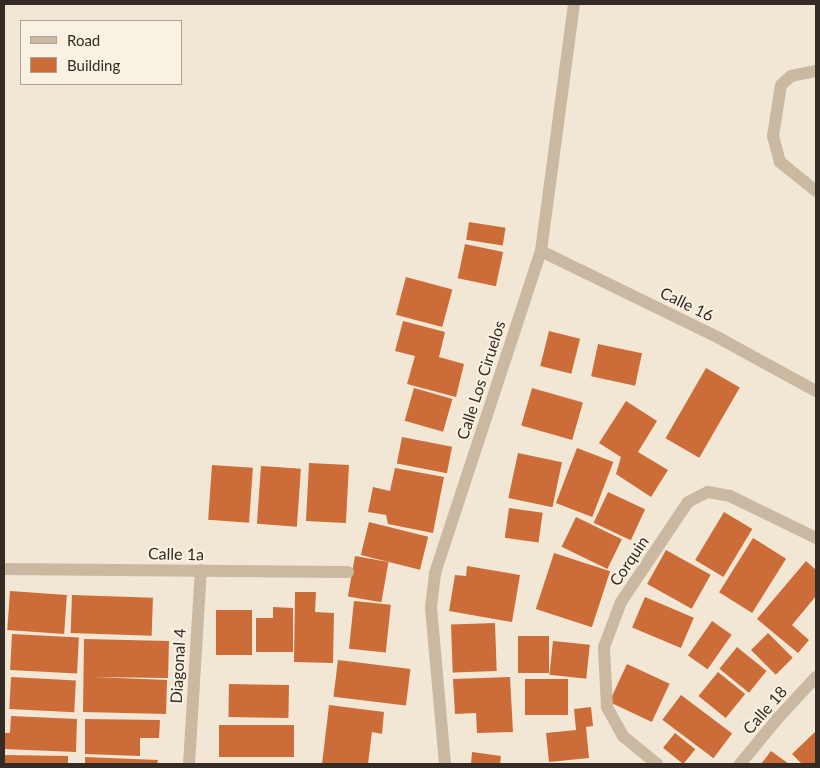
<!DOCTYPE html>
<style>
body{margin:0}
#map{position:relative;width:820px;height:768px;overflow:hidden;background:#f2e7d5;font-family:Lato,sans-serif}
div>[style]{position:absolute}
.building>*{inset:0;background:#cc6c38;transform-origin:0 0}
.minor>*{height:12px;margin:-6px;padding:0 6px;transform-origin:6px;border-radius:6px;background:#cab8a1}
span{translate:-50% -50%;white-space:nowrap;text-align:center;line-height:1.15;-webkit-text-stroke:4px #f9f1e1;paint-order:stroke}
.street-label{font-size:16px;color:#332b24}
.frame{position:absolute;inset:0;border:5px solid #332b24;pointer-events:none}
.legend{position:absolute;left:20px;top:20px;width:162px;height:65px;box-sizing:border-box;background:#f9f1e1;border:1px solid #aaa295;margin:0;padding:6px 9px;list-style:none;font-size:15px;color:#332b24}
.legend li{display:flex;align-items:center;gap:10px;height:25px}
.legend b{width:25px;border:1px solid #aaa295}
</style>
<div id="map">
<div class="building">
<div style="left:469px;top:222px;width:37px;height:18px;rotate:9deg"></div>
<div style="left:465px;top:244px;width:39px;height:35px;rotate:12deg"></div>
<div style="left:406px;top:277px;width:48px;height:39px;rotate:15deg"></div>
<div style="clip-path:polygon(403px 321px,445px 332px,439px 357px,464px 364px,456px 397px,407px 384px,415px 356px,395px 351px)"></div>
<div style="left:549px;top:331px;width:32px;height:36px;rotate:14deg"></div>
<div style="left:598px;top:344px;width:45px;height:33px;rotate:12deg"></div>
<div style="left:706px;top:368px;width:39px;height:81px;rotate:30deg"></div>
<div style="left:414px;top:388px;width:40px;height:34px;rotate:16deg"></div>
<div style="left:532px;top:388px;width:53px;height:39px;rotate:16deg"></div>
<div style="clip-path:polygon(626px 401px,657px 421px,638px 452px,668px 470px,651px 497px,616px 474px,621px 457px,599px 443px)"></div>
<div style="left:402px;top:437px;width:51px;height:27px;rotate:11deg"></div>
<div style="left:577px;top:448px;width:39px;height:59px;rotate:21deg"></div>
<div style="left:518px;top:453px;width:45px;height:46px;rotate:12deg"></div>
<div style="left:309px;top:463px;width:40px;height:58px;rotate:3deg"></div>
<div style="left:212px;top:465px;width:41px;height:55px;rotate:4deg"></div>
<div style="left:261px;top:466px;width:40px;height:58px;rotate:4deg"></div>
<div style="clip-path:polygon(395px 468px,444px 477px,433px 533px,388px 524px,386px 515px,368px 512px,373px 487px,390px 491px)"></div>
<div style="left:608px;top:492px;width:41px;height:34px;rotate:25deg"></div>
<div style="left:509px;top:508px;width:34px;height:30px;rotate:8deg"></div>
<div style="left:724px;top:512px;width:33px;height:56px;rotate:31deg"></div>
<div style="left:576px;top:517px;width:51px;height:33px;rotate:26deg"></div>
<div style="left:369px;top:522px;width:61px;height:34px;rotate:14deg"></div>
<div style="left:753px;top:538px;width:39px;height:64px;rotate:32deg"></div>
<div style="left:666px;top:550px;width:51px;height:39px;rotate:29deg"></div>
<div style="left:554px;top:553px;width:59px;height:59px;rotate:18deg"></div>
<div style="left:355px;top:556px;width:34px;height:41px;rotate:10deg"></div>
<div style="clip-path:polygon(806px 561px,816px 570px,816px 596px,792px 625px,809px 640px,798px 653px,757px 619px)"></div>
<div style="clip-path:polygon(467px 566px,520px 575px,512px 622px,449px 611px,455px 575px,466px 576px)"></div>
<div style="left:10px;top:591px;width:57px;height:39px;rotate:4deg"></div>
<div style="clip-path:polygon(295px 592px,316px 592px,315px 612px,334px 613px,333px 663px,294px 662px)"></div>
<div style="left:72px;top:595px;width:81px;height:38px;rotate:2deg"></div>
<div style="left:645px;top:597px;width:53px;height:33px;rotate:23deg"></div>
<div style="left:354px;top:601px;width:37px;height:48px;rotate:6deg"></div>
<div style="clip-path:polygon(273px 607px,293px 608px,293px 652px,256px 652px,256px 618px,273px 618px)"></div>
<div style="left:216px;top:610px;width:36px;height:45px"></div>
<div style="left:712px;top:621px;width:24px;height:42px;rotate:35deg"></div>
<div style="left:495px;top:623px;width:48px;height:44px;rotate:88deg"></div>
<div style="left:768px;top:633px;width:35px;height:24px;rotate:45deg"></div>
<div style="left:12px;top:634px;width:67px;height:36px;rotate:3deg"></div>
<div style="left:518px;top:636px;width:31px;height:37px"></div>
<div style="clip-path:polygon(84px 639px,169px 641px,168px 678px,93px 677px,167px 680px,166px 714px,83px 712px)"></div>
<div style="left:553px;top:641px;width:37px;height:34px;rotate:6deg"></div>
<div style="left:737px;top:647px;width:38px;height:28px;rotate:39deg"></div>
<div style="left:338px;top:660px;width:73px;height:37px;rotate:7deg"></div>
<div style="left:627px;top:664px;width:47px;height:42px;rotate:25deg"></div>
<div style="left:718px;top:672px;width:35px;height:31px;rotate:39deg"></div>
<div style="left:11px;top:677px;width:65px;height:32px;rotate:3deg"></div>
<div style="clip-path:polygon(510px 677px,513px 732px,477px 733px,476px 713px,455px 714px,453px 679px)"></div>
<div style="left:568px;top:679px;width:36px;height:43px;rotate:90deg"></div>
<div style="left:229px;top:684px;width:60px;height:33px;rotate:1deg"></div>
<div style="left:681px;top:695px;width:64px;height:31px;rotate:37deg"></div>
<div style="clip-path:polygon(329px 705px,384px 712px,382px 734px,372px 732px,368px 764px,322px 764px)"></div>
<div style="clip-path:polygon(591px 707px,593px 726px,586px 727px,589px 758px,549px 762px,546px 733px,576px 730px,574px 709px)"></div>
<div style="clip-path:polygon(11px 716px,77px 719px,76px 752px,4px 749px,4px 733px,10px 733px)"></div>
<div style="clip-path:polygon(85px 719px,160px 720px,159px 738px,140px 738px,140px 756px,85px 754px)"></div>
<div style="left:219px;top:725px;width:75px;height:32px"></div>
<div style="clip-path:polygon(816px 731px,816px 764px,802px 764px,792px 754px)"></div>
<div style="left:675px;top:733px;width:26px;height:19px;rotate:39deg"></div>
<div style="clip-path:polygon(771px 751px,789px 764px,761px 764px)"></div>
<div style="clip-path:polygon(472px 752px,501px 756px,500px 764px,471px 764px)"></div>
<div style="left:4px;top:755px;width:64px;height:9px;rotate:1deg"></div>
<div style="clip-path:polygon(85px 757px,158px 760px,157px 764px,85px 764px)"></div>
</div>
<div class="minor">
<div style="left:816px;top:71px;width:25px;rotate:169deg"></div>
<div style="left:791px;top:76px;width:13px;rotate:138deg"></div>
<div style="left:781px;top:85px;width:52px;rotate:98.9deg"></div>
<div style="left:773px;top:136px;width:27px;rotate:75deg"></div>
<div style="left:780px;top:162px;width:46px;rotate:38.9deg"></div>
<div style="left:541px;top:251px;width:198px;rotate:26deg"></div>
<div style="left:719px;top:338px;width:111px;rotate:28.7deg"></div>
<div style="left:4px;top:569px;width:344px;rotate:0.5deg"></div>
<div style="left:189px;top:764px;width:194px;rotate:-86.5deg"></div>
<div style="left:445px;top:764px;width:158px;rotate:-95.1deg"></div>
<div style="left:431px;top:607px;width:34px;rotate:-83deg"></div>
<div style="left:435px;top:573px;width:339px;rotate:-71.8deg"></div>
<div style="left:541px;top:251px;width:249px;rotate:-82.4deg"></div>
<div style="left:657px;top:764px;width:44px;rotate:-140.5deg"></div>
<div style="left:623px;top:736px;width:33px;rotate:-119deg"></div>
<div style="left:607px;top:707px;width:60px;rotate:-92.9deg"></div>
<div style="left:604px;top:647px;width:48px;rotate:-69.3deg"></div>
<div style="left:621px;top:602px;width:120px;rotate:-56.2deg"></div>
<div style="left:688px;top:502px;width:22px;rotate:-27deg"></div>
<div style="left:708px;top:492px;width:22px;rotate:10deg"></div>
<div style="left:730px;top:496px;width:96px;rotate:26deg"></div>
<div style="left:740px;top:764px;width:60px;rotate:-50.4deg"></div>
<div style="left:778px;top:718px;width:56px;rotate:-47.2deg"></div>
</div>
<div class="street-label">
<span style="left:687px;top:304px;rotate:26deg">Calle 16</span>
<span style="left:481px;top:380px;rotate:-72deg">Calle Los Ciruelos</span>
<span style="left:176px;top:554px;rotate:1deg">Calle 1a</span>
<span style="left:629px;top:561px;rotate:-56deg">Corquin</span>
<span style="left:178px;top:666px;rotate:-87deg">Diagonal 4</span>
<span style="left:765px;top:710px;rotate:-49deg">Calle 18</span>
</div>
<div class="frame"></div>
<ul class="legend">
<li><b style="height:6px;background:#cab8a1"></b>Road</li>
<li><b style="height:14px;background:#cc6c38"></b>Building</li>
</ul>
</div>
